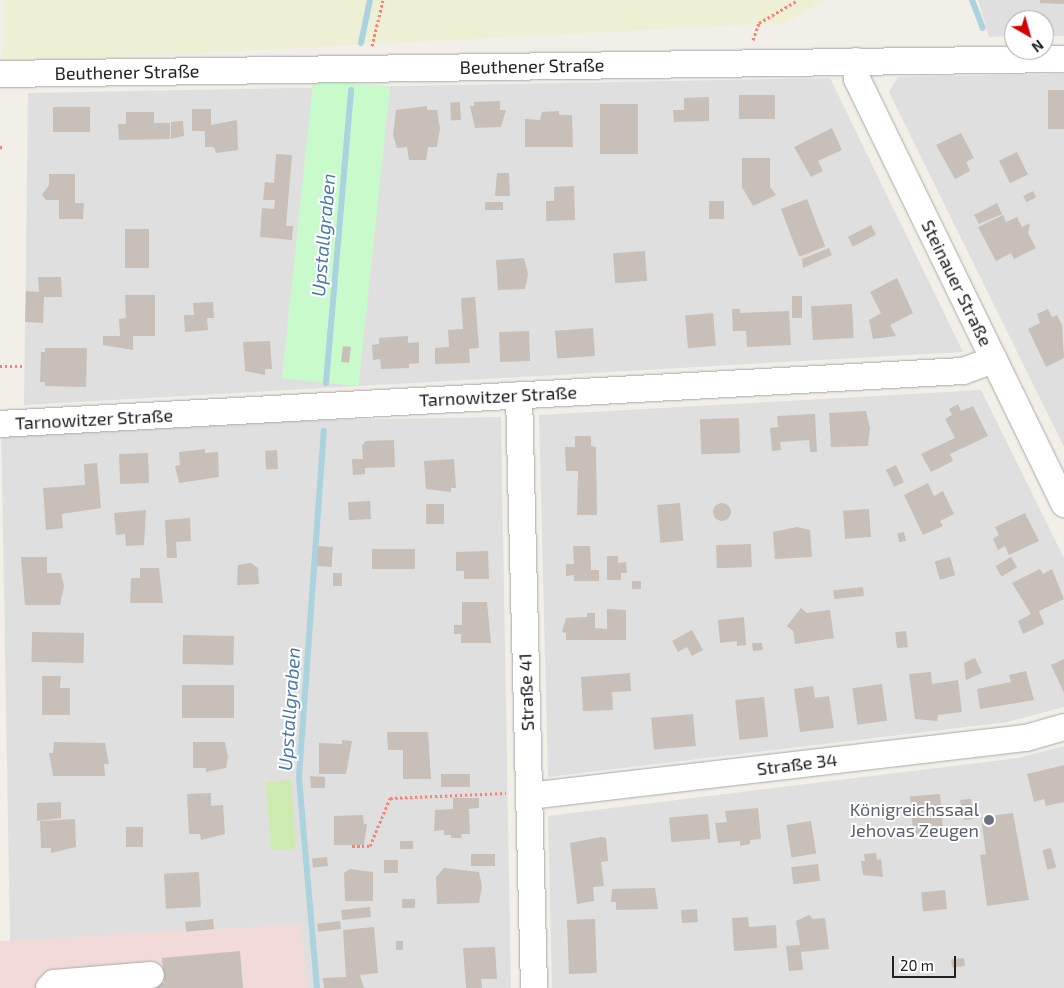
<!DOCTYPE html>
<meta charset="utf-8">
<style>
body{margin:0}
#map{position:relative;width:1064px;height:988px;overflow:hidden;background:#f2efe9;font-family:"Exo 2",sans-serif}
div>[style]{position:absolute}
.residential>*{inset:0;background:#e0dfdf;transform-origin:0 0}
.commercial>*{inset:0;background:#f2dad9}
.farmland>*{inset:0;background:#eef0d5}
.grass>*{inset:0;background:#cdebb0;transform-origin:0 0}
.park>*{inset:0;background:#c8facc;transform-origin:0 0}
.stream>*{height:6px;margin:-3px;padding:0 3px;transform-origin:3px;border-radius:3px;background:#aad3df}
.building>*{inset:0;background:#c7bfb8;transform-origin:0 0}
.round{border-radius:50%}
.path>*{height:3px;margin-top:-1.5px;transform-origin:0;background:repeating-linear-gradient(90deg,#fa8072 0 2.5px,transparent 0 5px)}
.roads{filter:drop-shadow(0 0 1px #a9a9a9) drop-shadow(0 0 1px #a9a9a9)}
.minor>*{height:26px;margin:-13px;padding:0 13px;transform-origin:13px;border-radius:13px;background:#fff}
.dots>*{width:14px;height:14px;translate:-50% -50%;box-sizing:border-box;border:2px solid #fff;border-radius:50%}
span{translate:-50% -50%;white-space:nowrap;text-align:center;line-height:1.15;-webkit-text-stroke:4px #fff;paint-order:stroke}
.street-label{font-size:18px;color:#222}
.worship-label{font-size:18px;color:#5b616d}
.right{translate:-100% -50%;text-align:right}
.water-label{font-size:19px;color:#4a7aab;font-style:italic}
.north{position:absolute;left:1004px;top:10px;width:50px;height:50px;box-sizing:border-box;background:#fff;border:1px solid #a7a7a7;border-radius:50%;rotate:142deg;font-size:14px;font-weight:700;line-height:20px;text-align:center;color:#222}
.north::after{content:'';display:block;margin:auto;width:18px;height:22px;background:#d40000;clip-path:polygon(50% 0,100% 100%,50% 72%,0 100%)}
.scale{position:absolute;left:892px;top:956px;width:64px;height:22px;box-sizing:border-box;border:2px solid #222;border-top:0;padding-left:6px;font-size:15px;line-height:18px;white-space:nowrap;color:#222;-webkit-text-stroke:4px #fff;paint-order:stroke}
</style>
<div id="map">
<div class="residential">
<div style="clip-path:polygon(978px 0,1064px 0,1064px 36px,1044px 36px,1044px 20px,1014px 20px,1014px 36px,989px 37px)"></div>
<div style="clip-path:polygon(1064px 74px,1064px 447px,889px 92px,898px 77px)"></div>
<div style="clip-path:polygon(830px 78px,963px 352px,24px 405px,28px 93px)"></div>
<div style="clip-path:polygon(981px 390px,1064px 558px,1064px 707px,1008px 722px,548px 777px,539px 415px)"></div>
<div style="left:501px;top:417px;width:571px;height:500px;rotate:89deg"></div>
<div style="clip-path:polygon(1064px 746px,1064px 988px,552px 988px,548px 816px,1018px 758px)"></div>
</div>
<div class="commercial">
<div style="clip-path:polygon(301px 924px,307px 988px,0 988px,0 941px)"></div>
</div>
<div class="farmland">
<div style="clip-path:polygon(4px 0,824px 0,786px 23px,3px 63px)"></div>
</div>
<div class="grass">
<div style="left:291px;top:780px;width:69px;height:25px;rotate:86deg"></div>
</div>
<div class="park">
<div style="left:390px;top:87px;width:301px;height:77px;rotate:96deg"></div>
</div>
<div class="stream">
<div style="left:972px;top:0;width:30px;rotate:69deg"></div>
<div style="left:361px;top:43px;width:44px;rotate:-78.2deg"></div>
<div style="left:326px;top:383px;width:294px;rotate:-85.1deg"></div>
<div style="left:317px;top:988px;width:212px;rotate:-94.9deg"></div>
<div style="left:299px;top:777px;width:347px;rotate:-85.9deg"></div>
</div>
<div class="building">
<div style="clip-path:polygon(1040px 0,1064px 0,1064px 4px,1040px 3px)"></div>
<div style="left:1048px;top:90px;width:16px;height:39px"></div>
<div style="left:775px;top:95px;width:24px;height:36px;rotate:90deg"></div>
<div style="clip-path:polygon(709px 97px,709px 121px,674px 122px,673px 110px,684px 110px,684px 98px)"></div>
<div style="clip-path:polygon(500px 101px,500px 110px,506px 110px,501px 127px,475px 128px,470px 106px,474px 106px,474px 102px)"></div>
<div style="left:460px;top:102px;width:18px;height:10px;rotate:87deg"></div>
<div style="left:600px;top:104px;width:38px;height:50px"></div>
<div style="clip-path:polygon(427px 106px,427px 110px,437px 110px,440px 128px,437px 147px,428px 147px,426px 160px,409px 160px,407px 147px,397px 148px,393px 135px,396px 110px)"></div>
<div style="left:53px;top:107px;width:37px;height:25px"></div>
<div style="clip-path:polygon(192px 109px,211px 109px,211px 125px,237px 120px,238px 150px,216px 153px,214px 147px,205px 147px,205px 131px,192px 131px)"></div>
<div style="clip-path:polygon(559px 111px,559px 115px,572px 115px,573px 147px,525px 147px,525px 119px,540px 120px,542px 112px)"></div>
<div style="clip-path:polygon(126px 112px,154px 112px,154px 123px,170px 123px,170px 139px,119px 140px,118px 124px,126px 124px)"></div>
<div style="clip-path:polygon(183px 121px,184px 136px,171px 139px,171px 122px)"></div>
<div style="clip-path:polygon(832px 128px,842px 150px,818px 161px,823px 171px,811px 177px,794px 147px)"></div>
<div style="clip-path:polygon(961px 133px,974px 158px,966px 162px,970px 171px,955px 179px,936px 145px)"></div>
<div style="left:1017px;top:152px;width:25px;height:20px;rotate:64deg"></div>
<div style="clip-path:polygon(276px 154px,292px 155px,286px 226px,293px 226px,292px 240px,260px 237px,262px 208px,274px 209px,275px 200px,263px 200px,265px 182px,274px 183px)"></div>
<div style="clip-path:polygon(742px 158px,770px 158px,770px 187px,776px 195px,753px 206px,742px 187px)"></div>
<div style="clip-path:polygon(497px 173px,509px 173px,510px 196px,495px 196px)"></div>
<div style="clip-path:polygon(49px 174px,75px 174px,75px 203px,84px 203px,83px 219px,59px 219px,59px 200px,46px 200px,42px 195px,49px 185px)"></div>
<div style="clip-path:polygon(574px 186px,575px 220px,546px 221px,546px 201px,554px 201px,554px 187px)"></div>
<div style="left:1033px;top:191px;width:7px;height:11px;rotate:63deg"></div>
<div style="left:807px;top:199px;width:51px;height:28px;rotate:69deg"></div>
<div style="left:724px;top:201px;width:18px;height:15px;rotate:90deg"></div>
<div style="left:485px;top:202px;width:18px;height:8px"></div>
<div style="clip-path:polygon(997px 203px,1002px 214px,979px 224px,974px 215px)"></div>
<div style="clip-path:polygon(1003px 215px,1006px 222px,1017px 217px,1022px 227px,1030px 223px,1028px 233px,1036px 248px,1014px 259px,1011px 253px,996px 261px,978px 227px)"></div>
<div style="left:871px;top:225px;width:11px;height:26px;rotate:63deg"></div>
<div style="left:125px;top:229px;width:24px;height:39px"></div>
<div style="clip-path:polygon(829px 248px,832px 255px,803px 268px,802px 259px)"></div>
<div style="left:645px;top:251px;width:30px;height:32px;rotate:86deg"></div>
<div style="clip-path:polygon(524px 258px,528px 274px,525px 289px,498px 290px,496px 260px)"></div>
<div style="clip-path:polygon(38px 277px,61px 277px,62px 297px,44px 297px,43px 323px,25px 322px,26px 291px,39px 292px)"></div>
<div style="clip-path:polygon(897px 278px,913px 313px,890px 325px,896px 336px,873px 339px,869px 320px,881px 313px,870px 292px)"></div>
<div style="clip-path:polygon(125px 295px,155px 295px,155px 336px,133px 336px,133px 350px,103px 345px,103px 336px,120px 336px,119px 319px,126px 318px)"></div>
<div style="left:792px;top:296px;width:10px;height:22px"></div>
<div style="clip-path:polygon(475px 297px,479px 348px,469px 349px,470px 363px,435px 364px,435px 348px,449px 347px,448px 330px,463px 329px,461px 298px)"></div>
<div style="clip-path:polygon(213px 302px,214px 318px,207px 318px,208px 330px,185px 332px,184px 315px,194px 315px,193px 303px)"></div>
<div style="left:852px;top:304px;width:34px;height:41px;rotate:87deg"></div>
<div style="clip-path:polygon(732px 309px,740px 309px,740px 313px,789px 311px,791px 345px,747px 347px,746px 331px,733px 331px)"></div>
<div style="clip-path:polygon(1048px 309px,1052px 317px,1057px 315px,1062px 325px,1064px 358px,1046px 367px,1028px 329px,1040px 323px,1037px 314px)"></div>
<div style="left:713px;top:313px;width:33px;height:28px;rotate:85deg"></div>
<div style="left:593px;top:328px;width:28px;height:38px;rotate:86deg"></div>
<div style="left:529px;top:331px;width:30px;height:30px;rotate:88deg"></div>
<div style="clip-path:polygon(408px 336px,408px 343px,419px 342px,419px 363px,409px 364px,409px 368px,381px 369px,380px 359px,373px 360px,372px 345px,379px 344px,379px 338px)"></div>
<div style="clip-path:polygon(270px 341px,272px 369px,265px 369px,265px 375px,245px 371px,243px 342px)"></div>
<div style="left:343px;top:346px;width:8px;height:16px;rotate:7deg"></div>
<div style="clip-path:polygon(45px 348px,87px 348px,86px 387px,45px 386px,45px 382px,40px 382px,41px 352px,45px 352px)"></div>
<div style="clip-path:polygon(958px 404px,961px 411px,973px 406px,988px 436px,950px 454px,953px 461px,931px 472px,921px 454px,955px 438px,945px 419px,952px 415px,949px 409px)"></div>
<div style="clip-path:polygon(866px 411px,870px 428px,868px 446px,831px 447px,829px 413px)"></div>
<div style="clip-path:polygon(815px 414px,817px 452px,810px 452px,809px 440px,780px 442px,781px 450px,772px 451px,770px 428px,778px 427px,777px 416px)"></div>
<div style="left:739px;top:418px;width:35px;height:39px;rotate:88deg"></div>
<div style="clip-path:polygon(575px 436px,591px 436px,591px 446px,596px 447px,597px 515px,577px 515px,578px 471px,566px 471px,565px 447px,575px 447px)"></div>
<div style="clip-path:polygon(394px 440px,395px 467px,365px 468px,365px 474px,353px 475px,352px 459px,363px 459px,362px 445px,366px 441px)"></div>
<div style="clip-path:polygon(205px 449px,205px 453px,218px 452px,219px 477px,179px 483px,175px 466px,180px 465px,179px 452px)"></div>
<div style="left:277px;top:450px;width:19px;height:12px;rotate:87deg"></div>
<div style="left:148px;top:453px;width:30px;height:29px;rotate:88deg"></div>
<div style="clip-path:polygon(454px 459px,456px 488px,451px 488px,451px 492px,426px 489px,424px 461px)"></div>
<div style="clip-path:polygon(97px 463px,101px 508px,62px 514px,63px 528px,46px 530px,43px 488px,85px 485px,84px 464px)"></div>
<div style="left:896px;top:465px;width:19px;height:11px;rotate:65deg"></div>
<div style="clip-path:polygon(928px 483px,934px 496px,943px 491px,954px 514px,940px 521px,943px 526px,923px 535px,904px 495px)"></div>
<div style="left:370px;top:501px;width:18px;height:22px;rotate:87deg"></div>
<div class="round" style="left:713px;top:503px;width:18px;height:18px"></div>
<div style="left:680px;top:503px;width:38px;height:23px;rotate:85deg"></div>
<div style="left:426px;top:504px;width:18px;height:20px"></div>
<div style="left:869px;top:509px;width:28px;height:26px;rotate:86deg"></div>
<div style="clip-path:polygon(146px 510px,144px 545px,126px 546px,125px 534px,116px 535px,114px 513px)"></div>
<div style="clip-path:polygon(1025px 513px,1039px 541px,1009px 555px,1005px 546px,998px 550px,993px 539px,999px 535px,995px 527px)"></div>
<div style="clip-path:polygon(190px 518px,191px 541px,176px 542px,177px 558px,167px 558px,165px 520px)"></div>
<div style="clip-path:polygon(797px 527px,810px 530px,812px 557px,775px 559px,773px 532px)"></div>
<div style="left:904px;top:532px;width:9px;height:7px;rotate:77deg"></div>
<div style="left:751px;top:544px;width:23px;height:35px;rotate:88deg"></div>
<div style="left:318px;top:546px;width:15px;height:20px;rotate:4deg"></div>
<div style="clip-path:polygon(573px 546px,590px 546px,591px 570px,599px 570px,599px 581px,574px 581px,574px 575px,566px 576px,566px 564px,574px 564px)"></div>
<div style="left:415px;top:549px;width:20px;height:43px;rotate:90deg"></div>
<div style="clip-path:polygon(488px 551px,489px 579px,464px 579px,464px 571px,456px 571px,456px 552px)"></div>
<div style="clip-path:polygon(607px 556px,618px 556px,618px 563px,626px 562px,627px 573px,621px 573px,621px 580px,607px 580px)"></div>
<div style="clip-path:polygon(21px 557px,47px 557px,47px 573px,61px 573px,64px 586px,60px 605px,25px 605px)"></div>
<div style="left:950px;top:557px;width:19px;height:16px;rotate:74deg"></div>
<div style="left:1011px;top:557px;width:12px;height:18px;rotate:59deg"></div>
<div style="clip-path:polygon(251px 563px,258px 568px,259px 584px,237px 585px,238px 565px)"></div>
<div style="clip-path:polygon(140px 568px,159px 568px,163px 603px,130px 603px,131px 578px,140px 578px)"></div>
<div style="clip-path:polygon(1040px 569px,1043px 574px,1052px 569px,1064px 599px,1039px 611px,1044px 624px,1023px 634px,1018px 621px,1031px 614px,1012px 583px)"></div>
<div style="left:333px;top:573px;width:9px;height:13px"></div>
<div style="left:632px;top:581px;width:9px;height:8px"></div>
<div style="left:863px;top:587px;width:9px;height:30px;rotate:84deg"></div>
<div style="clip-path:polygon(462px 602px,487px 602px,491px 643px,461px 643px,461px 634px,454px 634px,454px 625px,462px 625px)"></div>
<div style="clip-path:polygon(801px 608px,807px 613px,830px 610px,834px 638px,795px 644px,793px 631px,787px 626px)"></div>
<div style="clip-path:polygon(607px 609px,626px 610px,626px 640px,566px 640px,566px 633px,562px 632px,566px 618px,587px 617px,587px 613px,595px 613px,595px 628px,607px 629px)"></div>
<div style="clip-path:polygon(744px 617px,746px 645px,737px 646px,737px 641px,720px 643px,718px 620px)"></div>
<div style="clip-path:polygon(692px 630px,703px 650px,692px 656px,687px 647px,678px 652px,672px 641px)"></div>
<div style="left:906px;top:631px;width:16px;height:11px;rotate:83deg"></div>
<div style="left:32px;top:632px;width:52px;height:30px;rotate:1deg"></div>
<div style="left:183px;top:635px;width:51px;height:29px;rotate:1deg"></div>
<div style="clip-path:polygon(752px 643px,762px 643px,763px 650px,753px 651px)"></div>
<div style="clip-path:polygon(975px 658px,982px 673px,966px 680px,964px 663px)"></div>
<div style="clip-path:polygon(1064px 659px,1064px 693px,1051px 665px)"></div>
<div style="clip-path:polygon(1026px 671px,1034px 700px,980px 709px,977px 689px,1011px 682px,1009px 675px)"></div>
<div style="clip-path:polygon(931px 672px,932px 684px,958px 680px,962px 712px,938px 715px,937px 721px,915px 719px,909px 674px)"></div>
<div style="clip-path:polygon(630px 673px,631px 691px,612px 692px,613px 710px,583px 711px,581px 677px)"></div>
<div style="clip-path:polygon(42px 676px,61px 676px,60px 688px,70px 688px,70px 715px,42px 715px)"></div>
<div style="left:882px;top:684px;width:37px;height:30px;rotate:82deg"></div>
<div style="left:182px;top:685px;width:52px;height:33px"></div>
<div style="clip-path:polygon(813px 686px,815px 698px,829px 696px,834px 728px,800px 732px,794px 689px)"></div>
<div style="left:764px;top:697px;width:40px;height:29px;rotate:84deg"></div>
<div style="left:693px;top:714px;width:32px;height:42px;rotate:85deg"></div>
<div style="clip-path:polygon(387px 732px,428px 732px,431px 779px,403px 779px,403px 750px,388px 750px)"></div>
<div style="clip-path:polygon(342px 740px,352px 741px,346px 774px,319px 774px,319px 743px,342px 744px)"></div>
<div style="clip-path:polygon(54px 742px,105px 743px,109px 764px,104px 764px,105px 776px,53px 776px,49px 753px,53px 753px)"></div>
<div style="clip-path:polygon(193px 742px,225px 742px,228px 757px,226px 768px,206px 772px,206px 768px,193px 768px)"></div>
<div style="clip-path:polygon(1064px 765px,1064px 802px,1046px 806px,1044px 799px,1034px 802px,1027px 774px)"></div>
<div style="left:470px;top:774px;width:13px;height:29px;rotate:90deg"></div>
<div style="clip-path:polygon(310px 776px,325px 777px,325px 788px,311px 788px)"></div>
<div style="clip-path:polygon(211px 793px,211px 806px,223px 805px,225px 834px,201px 840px,200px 834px,189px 834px,187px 794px)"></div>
<div style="left:940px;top:794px;width:38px;height:30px;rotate:85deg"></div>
<div style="clip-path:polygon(453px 798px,479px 798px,479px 808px,469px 809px,470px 834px,461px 834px,462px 838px,451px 838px,451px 835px,444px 835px,444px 830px,434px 831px,435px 810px,453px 809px)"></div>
<div style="clip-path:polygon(971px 799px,973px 819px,964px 820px,960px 800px)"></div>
<div style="clip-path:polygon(61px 802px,61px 818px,37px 821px,37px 803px)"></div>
<div style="clip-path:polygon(758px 808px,761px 839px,750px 840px,750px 844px,740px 846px,740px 841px,718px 843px,715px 823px,727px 822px,725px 811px)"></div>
<div style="clip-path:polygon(1013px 813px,1029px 900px,987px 906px,980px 855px,986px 854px,981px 817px)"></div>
<div style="left:708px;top:814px;width:25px;height:39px;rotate:85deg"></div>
<div style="clip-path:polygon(363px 815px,364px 824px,367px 824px,364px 845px,334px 845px,334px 816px)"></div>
<div style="clip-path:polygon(75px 819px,76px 847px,51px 853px,51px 848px,41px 848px,40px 821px)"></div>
<div style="left:811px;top:821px;width:33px;height:25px;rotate:81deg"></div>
<div style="left:126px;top:827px;width:17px;height:20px"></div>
<div style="clip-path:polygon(601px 837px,606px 838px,608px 861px,601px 862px,604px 886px,593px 887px,594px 901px,577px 904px,570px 843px)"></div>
<div style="left:413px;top:841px;width:8px;height:13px;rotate:90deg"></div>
<div style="left:1051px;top:848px;width:20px;height:9px;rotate:75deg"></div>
<div style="clip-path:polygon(876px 853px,877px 860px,881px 859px,883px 877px,863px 875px,861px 861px,865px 861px,864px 854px)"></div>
<div style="left:471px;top:854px;width:24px;height:12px"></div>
<div style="left:327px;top:857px;width:9px;height:15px;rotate:84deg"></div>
<div style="left:398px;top:860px;width:13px;height:14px;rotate:90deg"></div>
<div style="left:818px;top:864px;width:17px;height:27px;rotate:83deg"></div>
<div style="clip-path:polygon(444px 868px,479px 872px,482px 886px,479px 903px,437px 904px,436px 877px)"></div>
<div style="clip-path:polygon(350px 869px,373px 872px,373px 901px,345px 901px,344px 873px)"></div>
<div style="left:199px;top:872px;width:35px;height:35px;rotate:87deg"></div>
<div style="clip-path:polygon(655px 888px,658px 909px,616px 910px,616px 902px,611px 902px,612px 889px)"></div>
<div style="left:945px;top:890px;width:19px;height:24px;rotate:84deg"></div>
<div style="left:415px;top:899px;width:9px;height:13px;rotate:90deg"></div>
<div style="left:370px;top:907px;width:10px;height:29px;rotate:84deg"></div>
<div style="left:697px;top:909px;width:13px;height:16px;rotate:86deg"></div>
<div style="clip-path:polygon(809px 915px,813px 919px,825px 918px,829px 949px,801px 952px,803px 970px,789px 971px,786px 946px,800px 945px,796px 921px)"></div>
<div style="clip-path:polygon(748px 917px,749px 927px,776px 925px,777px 948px,734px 951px,732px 918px)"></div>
<div style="left:213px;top:919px;width:10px;height:28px;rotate:84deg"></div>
<div style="left:595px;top:919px;width:54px;height:28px;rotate:88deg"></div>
<div style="left:340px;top:921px;width:8px;height:23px;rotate:83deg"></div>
<div style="clip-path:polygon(374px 927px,378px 973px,360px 975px,364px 988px,324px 988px,323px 978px,346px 977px,343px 930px)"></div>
<div style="left:396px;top:941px;width:7px;height:9px"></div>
<div style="clip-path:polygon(495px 947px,497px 979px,481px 979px,482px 988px,466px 988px,463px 948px)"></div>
<div style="clip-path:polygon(240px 951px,243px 988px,148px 988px,147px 984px,164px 983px,162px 958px)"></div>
<div style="left:964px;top:958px;width:8px;height:13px;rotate:83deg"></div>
</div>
<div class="path">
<div style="left:753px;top:40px;width:18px;rotate:-71deg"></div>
<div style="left:759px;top:23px;width:45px;rotate:-30.5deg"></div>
<div style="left:372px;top:46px;width:47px;rotate:-76.6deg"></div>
<div style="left:0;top:147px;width:2px"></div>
<div style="left:0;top:366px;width:24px"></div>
<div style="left:352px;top:846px;width:18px"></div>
<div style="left:370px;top:846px;width:52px;rotate:-67.4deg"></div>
<div style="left:390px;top:798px;width:116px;rotate:-2.5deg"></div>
</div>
<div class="roads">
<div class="minor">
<div style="left:856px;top:61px;width:18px;rotate:87deg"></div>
<div style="left:857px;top:79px;width:473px;rotate:64deg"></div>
<div style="left:0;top:74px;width:1064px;rotate:-0.81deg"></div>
<div style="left:519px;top:395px;width:593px;rotate:88.55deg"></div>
<div style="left:0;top:424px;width:964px;rotate:-3.15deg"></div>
<div style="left:963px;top:371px;width:33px;rotate:-20deg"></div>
<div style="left:529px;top:796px;width:500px;rotate:-6.66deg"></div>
<div style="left:1026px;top:738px;width:40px;rotate:-16deg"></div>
<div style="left:49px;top:988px;width:7px;rotate:-45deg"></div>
<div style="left:54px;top:983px;width:97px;rotate:-4.7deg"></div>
</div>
</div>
<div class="dots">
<div style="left:989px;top:820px;background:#6b7280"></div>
</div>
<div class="street-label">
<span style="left:532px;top:66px;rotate:-1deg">Beuthener Straße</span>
<span style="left:127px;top:72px;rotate:-1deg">Beuthener Straße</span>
<span style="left:957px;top:283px;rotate:64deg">Steinauer Straße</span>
<span style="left:498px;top:396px;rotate:-3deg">Tarnowitzer Straße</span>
<span style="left:94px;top:419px;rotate:-3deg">Tarnowitzer Straße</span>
<span style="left:526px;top:692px;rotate:-92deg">Straße 41</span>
<span style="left:797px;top:764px;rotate:-7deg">Straße 34</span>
</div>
<div class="worship-label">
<span class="right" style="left:979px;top:820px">Königreichssaal<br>Jehovas Zeugen</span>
</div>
<div class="water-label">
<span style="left:323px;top:235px;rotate:-85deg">Upstallgraben</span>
<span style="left:289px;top:709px;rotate:-86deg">Upstallgraben</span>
</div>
<div class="north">N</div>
<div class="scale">20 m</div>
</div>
